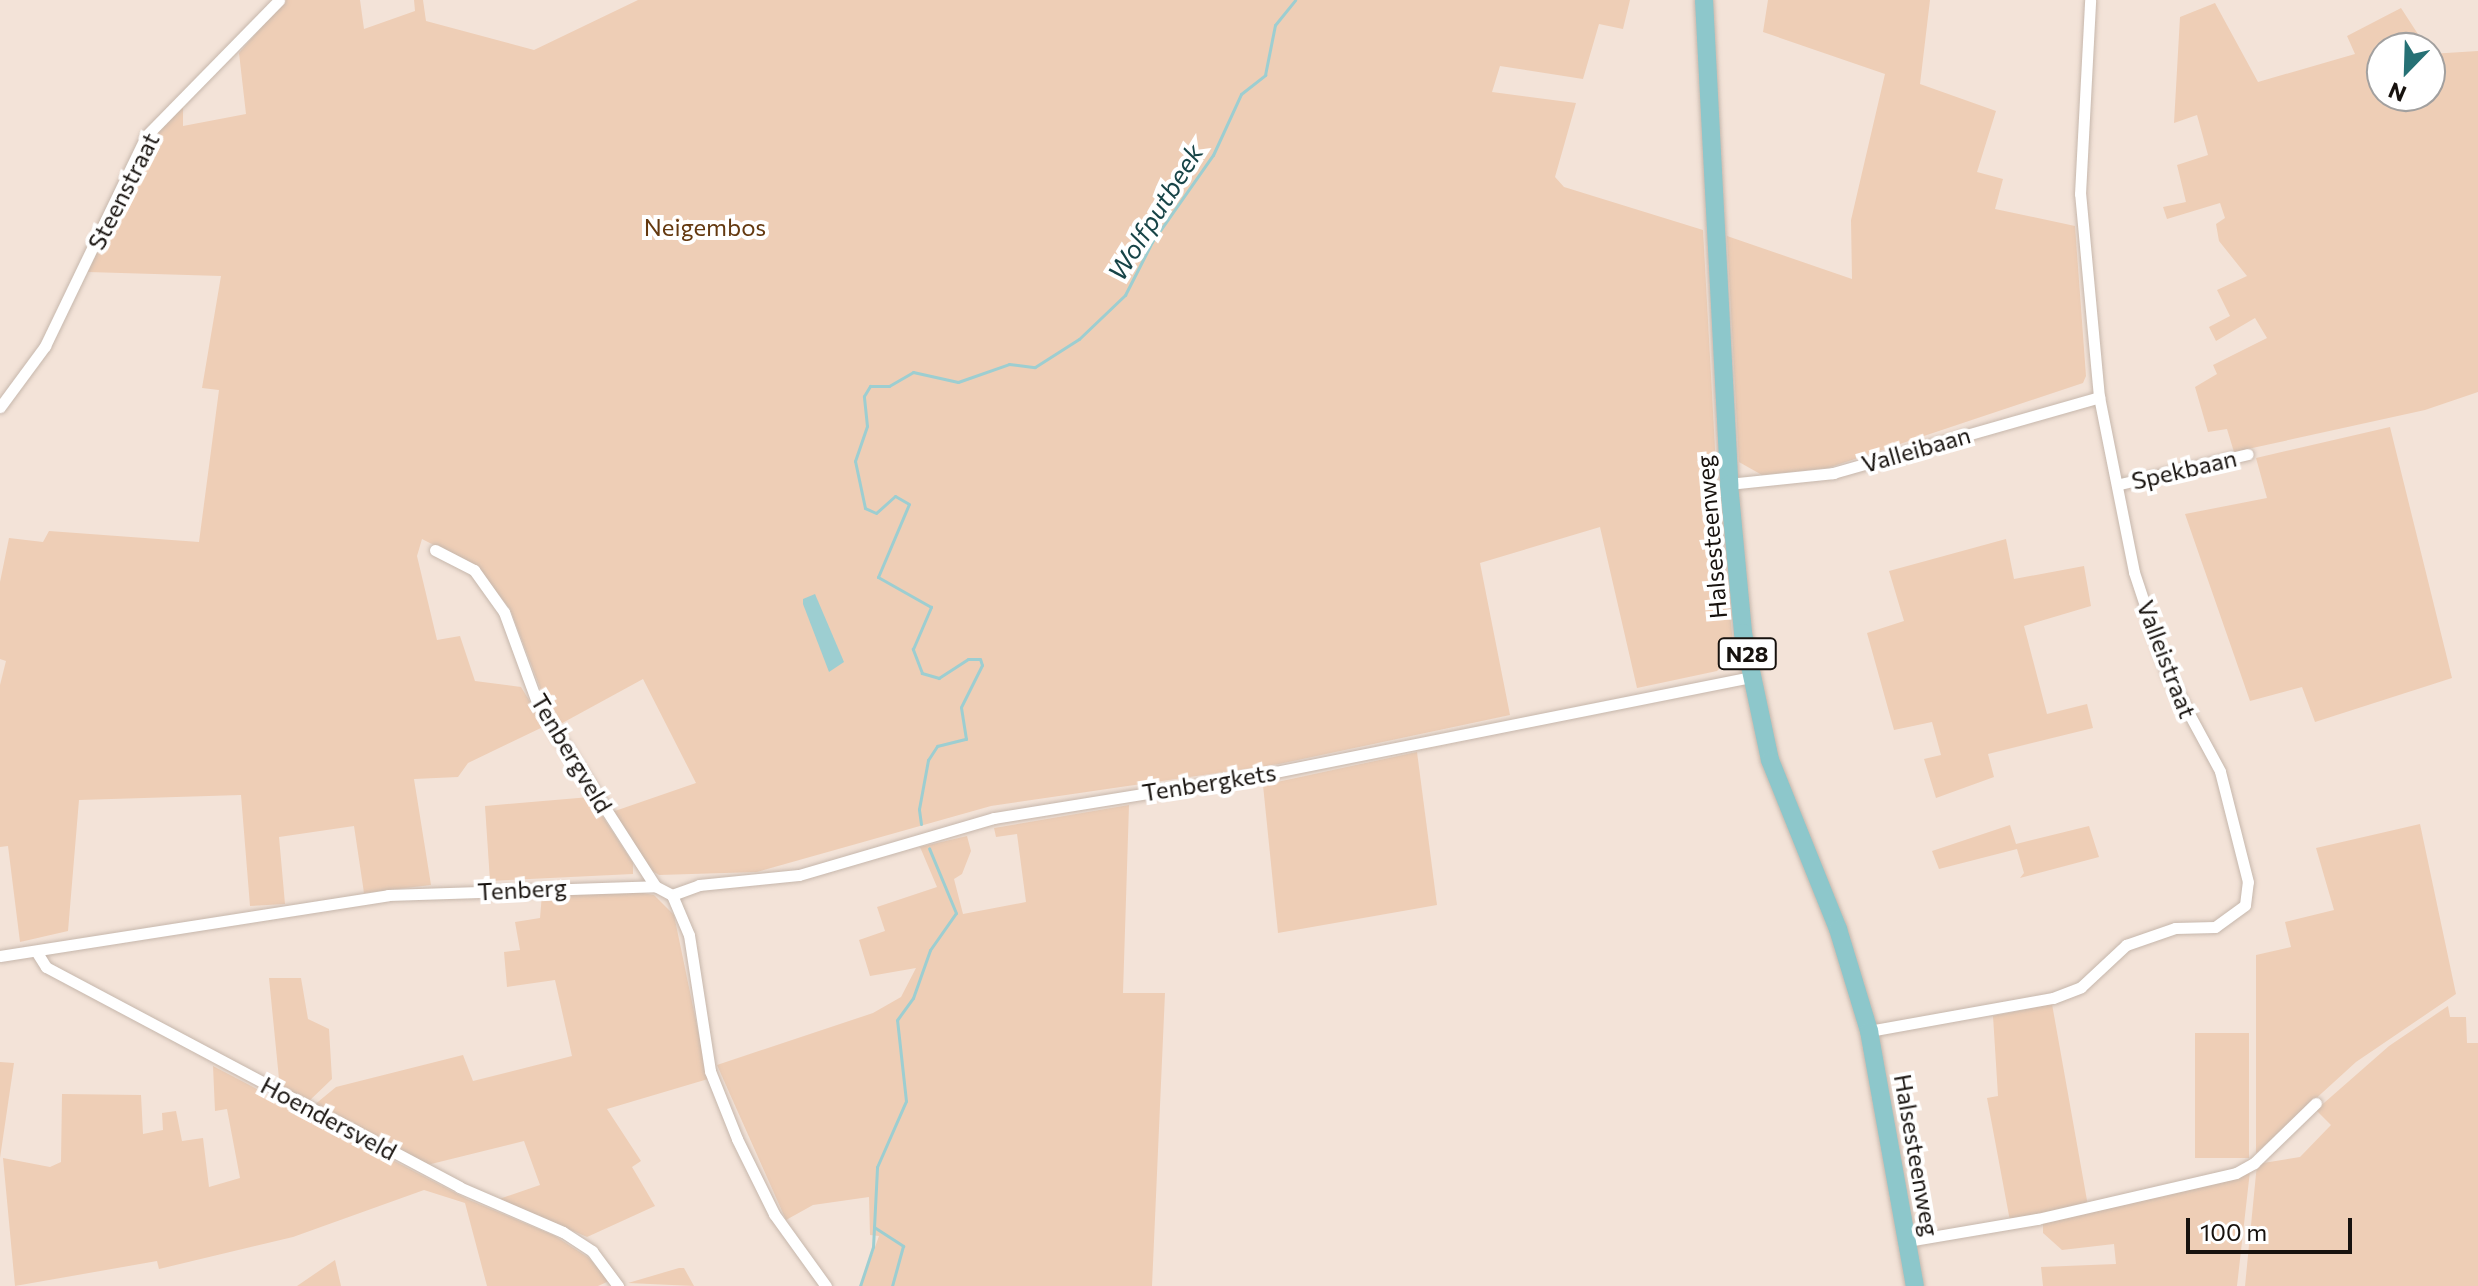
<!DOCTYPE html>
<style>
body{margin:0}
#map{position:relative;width:2478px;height:1286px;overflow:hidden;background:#f3e3d8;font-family:Commissioner,sans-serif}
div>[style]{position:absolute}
.green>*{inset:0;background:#eeceb6;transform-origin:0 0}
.water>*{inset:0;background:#9dced1}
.stream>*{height:3px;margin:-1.5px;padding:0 1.5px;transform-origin:1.5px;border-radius:1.5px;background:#9dced1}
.roads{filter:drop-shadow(0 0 2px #c6b7ac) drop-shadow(0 0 2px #c6b7ac)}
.street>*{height:11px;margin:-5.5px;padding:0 5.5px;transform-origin:5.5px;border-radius:5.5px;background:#fff}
.primary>*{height:18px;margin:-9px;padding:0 9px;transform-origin:9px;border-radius:9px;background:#8dc7cb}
span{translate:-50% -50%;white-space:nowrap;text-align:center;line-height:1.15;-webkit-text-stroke:8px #fff;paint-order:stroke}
.shield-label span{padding:2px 6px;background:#fff;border:2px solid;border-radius:6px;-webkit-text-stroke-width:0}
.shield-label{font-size:22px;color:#17120e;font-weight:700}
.street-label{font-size:24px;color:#17120e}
.park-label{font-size:24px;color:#643910}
.water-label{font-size:26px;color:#174447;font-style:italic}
.north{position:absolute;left:2366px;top:32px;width:80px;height:80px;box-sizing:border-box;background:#fff;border:2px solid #a2a09f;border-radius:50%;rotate:203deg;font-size:22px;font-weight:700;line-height:32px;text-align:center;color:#17120e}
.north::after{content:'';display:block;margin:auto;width:28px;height:36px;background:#267175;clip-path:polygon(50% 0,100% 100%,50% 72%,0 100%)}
.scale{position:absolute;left:2186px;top:1218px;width:166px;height:36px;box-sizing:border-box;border:4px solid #17120e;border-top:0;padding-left:10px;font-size:24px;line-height:28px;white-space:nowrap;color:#17120e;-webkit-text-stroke:6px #fff;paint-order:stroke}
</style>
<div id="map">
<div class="green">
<div style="clip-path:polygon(285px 0,360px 0,364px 29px,415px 11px,414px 0,423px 0,426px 21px,534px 50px,638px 0,1630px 0,1623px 29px,1599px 24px,1583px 79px,1500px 66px,1492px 92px,1576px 103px,1555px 177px,1564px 187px,1703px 230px,1717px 484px,1734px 653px,1717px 671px,1637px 688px,1600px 527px,1480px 563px,1510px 715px,1279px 764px,991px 806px,757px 872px,659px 875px,648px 868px,612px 812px,696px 783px,643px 679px,555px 727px,510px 609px,477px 567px,422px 539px,417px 556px,437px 640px,460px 636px,475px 681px,521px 687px,545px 726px,468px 763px,458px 777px,414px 779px,431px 885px,364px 893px,354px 826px,279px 837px,285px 904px,250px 906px,241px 795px,79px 800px,68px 931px,20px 942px,8px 846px,0 847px,0 685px,6px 661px,0 659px,0 582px,9px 538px,43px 542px,49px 531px,199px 542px,219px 390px,202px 388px,221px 276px,88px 272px,150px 139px,183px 105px,183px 126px,246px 114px,239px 53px)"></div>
<div style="clip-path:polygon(1768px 0,1930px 0,1920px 84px,1996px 111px,1977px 172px,2003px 179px,1995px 209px,2075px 226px,2086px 376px,2083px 383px,1828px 468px,1762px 475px,1739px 462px,1727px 236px,1852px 279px,1851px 220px,1885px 74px,1763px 32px)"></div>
<div style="clip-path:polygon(2215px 3px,2258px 82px,2355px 54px,2347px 36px,2401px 8px,2427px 48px,2382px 48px,2382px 96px,2430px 96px,2430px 54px,2478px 51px,2478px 392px,2425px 410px,2234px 452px,2227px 429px,2208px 432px,2195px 387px,2217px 374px,2213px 365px,2267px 338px,2255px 318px,2216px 341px,2209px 327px,2230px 316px,2217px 290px,2247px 276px,2219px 241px,2216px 224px,2225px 218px,2220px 203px,2167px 219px,2163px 207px,2186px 202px,2177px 165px,2208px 155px,2197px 115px,2174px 123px,2180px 17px)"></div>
<div style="clip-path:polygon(2390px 427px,2452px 678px,2315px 722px,2302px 687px,2250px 701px,2185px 514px,2267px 498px,2256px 458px)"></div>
<div style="clip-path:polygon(2006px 539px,2014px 579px,2084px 566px,2091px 606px,2024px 626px,2047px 714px,2087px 704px,2093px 728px,1988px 754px,1994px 777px,1936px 798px,1924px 759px,1941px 755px,1932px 722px,1894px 730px,1867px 633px,1904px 621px,1889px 571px)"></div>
<div style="clip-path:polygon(1417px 752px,1437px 905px,1278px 933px,1263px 785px)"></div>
<div style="clip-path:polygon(590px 797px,633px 863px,633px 874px,490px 881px,485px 806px)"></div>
<div style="clip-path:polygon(1129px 805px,1123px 993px,1165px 993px,1152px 1286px,861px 1286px,879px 1236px,870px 1235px,869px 1197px,813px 1205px,786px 1220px,717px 1065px,873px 1013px,901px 997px,916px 968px,870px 976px,859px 940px,885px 931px,877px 907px,937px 887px,920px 847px,967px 836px,971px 851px,962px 874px,954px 879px,963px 914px,1026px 902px,1017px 834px,996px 837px,994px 828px)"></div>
<div style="clip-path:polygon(2420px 824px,2456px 994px,2356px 1062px,2256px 1153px,2256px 955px,2291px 947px,2285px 922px,2334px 910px,2316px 848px)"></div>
<div style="clip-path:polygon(2010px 825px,2016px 844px,2089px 826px,2099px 857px,2020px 878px,2024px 873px,2017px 849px,1939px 869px,1932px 851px)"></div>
<div style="clip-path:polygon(637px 892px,654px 895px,674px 915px,708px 1079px,607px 1109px,641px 1161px,632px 1167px,655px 1206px,587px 1237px,499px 1199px,540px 1185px,524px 1141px,423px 1166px,313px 1106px,336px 1087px,463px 1055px,473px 1081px,572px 1056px,555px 980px,507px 987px,504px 952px,520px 950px,515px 922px,540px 918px,542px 894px)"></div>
<div style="clip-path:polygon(269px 978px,301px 978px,308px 1019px,329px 1029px,332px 1079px,307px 1103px,280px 1089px)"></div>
<div style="clip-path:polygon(2052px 1004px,2088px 1206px,2010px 1221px,1987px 1098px,1998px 1096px,1993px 1016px)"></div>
<div style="clip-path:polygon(2448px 1006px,2450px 1017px,2466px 1017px,2467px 1043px,2478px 1043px,2478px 1286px,2245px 1286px,2257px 1164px,2300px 1157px,2331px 1125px,2316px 1110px,2389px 1046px)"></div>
<div style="left:2249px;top:1033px;width:125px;height:54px;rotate:90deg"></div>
<div style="clip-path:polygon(0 1062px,14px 1063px,0 1158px)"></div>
<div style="clip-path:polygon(213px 1066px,467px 1199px,555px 1236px,589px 1258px,609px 1281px,598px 1286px,487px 1286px,465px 1203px,424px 1190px,293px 1237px,159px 1269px,157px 1261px,15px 1286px,3px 1158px,50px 1167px,61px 1162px,62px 1094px,141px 1095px,143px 1134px,163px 1130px,162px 1113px,176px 1111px,182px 1141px,203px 1138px,209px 1187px,240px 1178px,227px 1109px,215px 1111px)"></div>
<div style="clip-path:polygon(2250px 1171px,2237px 1286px,2043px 1286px,2041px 1267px,2116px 1264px,2114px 1244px,2062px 1250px,2043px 1233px,2043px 1220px)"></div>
<div style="clip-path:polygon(335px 1260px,341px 1286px,297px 1286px)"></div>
<div style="clip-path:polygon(684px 1268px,694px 1286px,628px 1283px,679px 1268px)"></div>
</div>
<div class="water">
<div style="clip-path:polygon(815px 594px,844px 662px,829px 672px,803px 604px,803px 599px)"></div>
</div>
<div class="stream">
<div style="left:921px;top:824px;width:15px;rotate:-98deg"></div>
<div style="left:919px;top:809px;width:50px;rotate:-79.6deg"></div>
<div style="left:928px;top:760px;width:17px;rotate:-57deg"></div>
<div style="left:937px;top:746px;width:30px;rotate:-14deg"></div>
<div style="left:966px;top:739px;width:32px;rotate:-99deg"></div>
<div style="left:961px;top:707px;width:47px;rotate:-63.4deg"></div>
<div style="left:982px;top:665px;width:6px;rotate:-108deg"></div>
<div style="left:980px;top:659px;width:12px;rotate:180deg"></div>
<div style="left:968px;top:659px;width:35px;rotate:147deg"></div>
<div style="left:939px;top:678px;width:18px;rotate:-164deg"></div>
<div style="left:922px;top:673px;width:26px;rotate:-111deg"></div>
<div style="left:913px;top:649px;width:46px;rotate:-66.8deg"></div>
<div style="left:931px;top:607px;width:61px;rotate:-150.5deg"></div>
<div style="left:878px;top:577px;width:79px;rotate:-67deg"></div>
<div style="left:909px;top:504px;width:16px;rotate:-150deg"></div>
<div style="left:895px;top:496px;width:25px;rotate:138deg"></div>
<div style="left:876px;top:513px;width:12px;rotate:-156deg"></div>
<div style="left:865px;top:508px;width:48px;rotate:-102deg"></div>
<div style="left:855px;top:461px;width:37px;rotate:-71deg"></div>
<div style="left:867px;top:426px;width:30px;rotate:-96deg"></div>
<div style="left:864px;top:396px;width:12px;rotate:-59deg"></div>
<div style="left:870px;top:386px;width:19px"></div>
<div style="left:889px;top:386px;width:28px;rotate:-30deg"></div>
<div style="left:913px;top:372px;width:46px;rotate:12.5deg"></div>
<div style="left:958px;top:382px;width:54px;rotate:-19.4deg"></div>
<div style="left:1009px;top:364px;width:26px;rotate:7deg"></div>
<div style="left:1035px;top:367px;width:52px;rotate:-32.5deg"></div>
<div style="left:1079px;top:339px;width:64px;rotate:-43.7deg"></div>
<div style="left:1125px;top:295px;width:59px;rotate:-63deg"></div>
<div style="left:1152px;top:242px;width:106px;rotate:-55deg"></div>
<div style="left:1213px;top:155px;width:67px;rotate:-65.3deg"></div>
<div style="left:1241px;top:94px;width:31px;rotate:-38deg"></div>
<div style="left:1265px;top:75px;width:51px;rotate:-78.7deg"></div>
<div style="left:1275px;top:25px;width:32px;rotate:-51deg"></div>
<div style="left:874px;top:1227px;width:35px;rotate:33deg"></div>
<div style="left:903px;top:1246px;width:41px;rotate:105.4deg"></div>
<div style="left:860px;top:1286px;width:41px;rotate:-71.6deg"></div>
<div style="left:873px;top:1247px;width:80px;rotate:-87.1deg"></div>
<div style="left:877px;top:1167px;width:72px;rotate:-66.3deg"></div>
<div style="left:906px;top:1101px;width:81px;rotate:-96.3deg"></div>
<div style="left:897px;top:1020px;width:27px;rotate:-54deg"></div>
<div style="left:913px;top:998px;width:51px;rotate:-70.5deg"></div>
<div style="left:930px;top:950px;width:45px;rotate:-54.9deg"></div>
<div style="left:956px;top:913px;width:70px;rotate:-112.6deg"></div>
</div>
<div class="roads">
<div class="street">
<div style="left:0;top:407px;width:76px;rotate:-53.6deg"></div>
<div style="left:45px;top:346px;width:233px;rotate:-64.3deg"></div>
<div style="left:146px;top:136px;width:190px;rotate:-45.6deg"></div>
<div style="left:1729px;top:484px;width:105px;rotate:-6deg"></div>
<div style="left:1833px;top:473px;width:277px;rotate:-15.9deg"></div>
<div style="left:2120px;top:484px;width:131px;rotate:-13.2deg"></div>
<div style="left:435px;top:550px;width:44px;rotate:27.1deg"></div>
<div style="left:474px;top:570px;width:52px;rotate:54.5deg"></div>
<div style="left:504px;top:612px;width:96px;rotate:69.9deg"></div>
<div style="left:537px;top:702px;width:219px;rotate:57.3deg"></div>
<div style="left:672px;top:895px;width:29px;rotate:-20deg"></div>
<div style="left:699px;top:885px;width:100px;rotate:-5.7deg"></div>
<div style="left:799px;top:875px;width:203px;rotate:-16.3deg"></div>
<div style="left:994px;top:818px;width:269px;rotate:-9.2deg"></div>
<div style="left:1260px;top:775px;width:501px;rotate:-11.29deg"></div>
<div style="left:36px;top:951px;width:19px;rotate:58deg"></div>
<div style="left:46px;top:967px;width:468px;rotate:28deg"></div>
<div style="left:459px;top:1187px;width:113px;rotate:23.4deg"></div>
<div style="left:563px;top:1232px;width:35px;rotate:33deg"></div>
<div style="left:592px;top:1251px;width:44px;rotate:53.4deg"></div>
<div style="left:0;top:956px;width:393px;rotate:-8.9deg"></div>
<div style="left:388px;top:895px;width:267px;rotate:-1.9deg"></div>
<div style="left:655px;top:886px;width:19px;rotate:28deg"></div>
<div style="left:672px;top:895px;width:43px;rotate:67deg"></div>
<div style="left:689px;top:935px;width:138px;rotate:81.2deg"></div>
<div style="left:710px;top:1071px;width:73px;rotate:68.3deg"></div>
<div style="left:737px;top:1139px;width:84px;rotate:63.7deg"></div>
<div style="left:774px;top:1214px;width:89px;rotate:54.2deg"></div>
<div style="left:1869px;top:1031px;width:187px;rotate:-10.2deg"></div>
<div style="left:2053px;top:998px;width:30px;rotate:-21deg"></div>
<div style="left:2081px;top:987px;width:62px;rotate:-43deg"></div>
<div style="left:2126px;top:945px;width:52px;rotate:-19.1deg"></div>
<div style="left:2175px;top:928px;width:40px;rotate:-1.4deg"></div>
<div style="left:2215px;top:927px;width:37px;rotate:-36deg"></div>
<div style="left:2245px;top:905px;width:23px;rotate:-83deg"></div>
<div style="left:2248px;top:882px;width:114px;rotate:-104.2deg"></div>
<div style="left:2220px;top:771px;width:109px;rotate:-118.4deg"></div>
<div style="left:2168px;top:675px;width:108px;rotate:-108.3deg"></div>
<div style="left:2134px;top:572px;width:178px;rotate:-101.3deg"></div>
<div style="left:2099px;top:397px;width:204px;rotate:-95.3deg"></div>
<div style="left:2080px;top:194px;width:194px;rotate:-87deg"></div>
<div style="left:1908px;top:1241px;width:131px;rotate:-9.7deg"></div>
<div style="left:2037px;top:1219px;width:204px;rotate:-13deg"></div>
<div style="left:2236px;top:1173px;width:21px;rotate:-29deg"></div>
<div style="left:2254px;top:1163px;width:86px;rotate:-44.1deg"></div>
</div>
<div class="primary">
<div style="left:1704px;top:0;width:485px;rotate:87deg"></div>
<div style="left:1729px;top:484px;width:150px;rotate:84.6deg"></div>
<div style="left:1743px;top:633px;width:130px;rotate:78deg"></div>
<div style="left:1770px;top:760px;width:182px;rotate:68.1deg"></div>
<div style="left:1838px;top:929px;width:107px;rotate:73.1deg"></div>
<div style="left:1869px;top:1031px;width:259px;rotate:79.8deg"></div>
</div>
</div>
<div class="shield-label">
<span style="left:1747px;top:654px">N28</span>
</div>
<div class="street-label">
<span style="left:123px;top:191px;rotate:-63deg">Steenstraat</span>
<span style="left:1916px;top:449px;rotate:-16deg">Valleibaan</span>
<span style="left:2184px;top:469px;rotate:-13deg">Spekbaan</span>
<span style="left:1711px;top:537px;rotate:-95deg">Halsesteenweg</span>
<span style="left:2167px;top:659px;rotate:69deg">Valleistraat</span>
<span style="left:572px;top:753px;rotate:59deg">Tenbergveld</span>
<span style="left:1209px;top:782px;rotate:-9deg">Tenbergkets</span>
<span style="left:522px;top:889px;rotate:-3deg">Tenberg</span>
<span style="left:329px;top:1118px;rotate:28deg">Hoendersveld</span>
<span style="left:1917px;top:1155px;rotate:80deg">Halsesteenweg</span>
</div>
<div class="park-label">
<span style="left:705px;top:227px">Neigembos</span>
</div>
<div class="water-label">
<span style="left:1155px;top:212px;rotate:-58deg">Wolfputbeek</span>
</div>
<div class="north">N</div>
<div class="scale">100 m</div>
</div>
